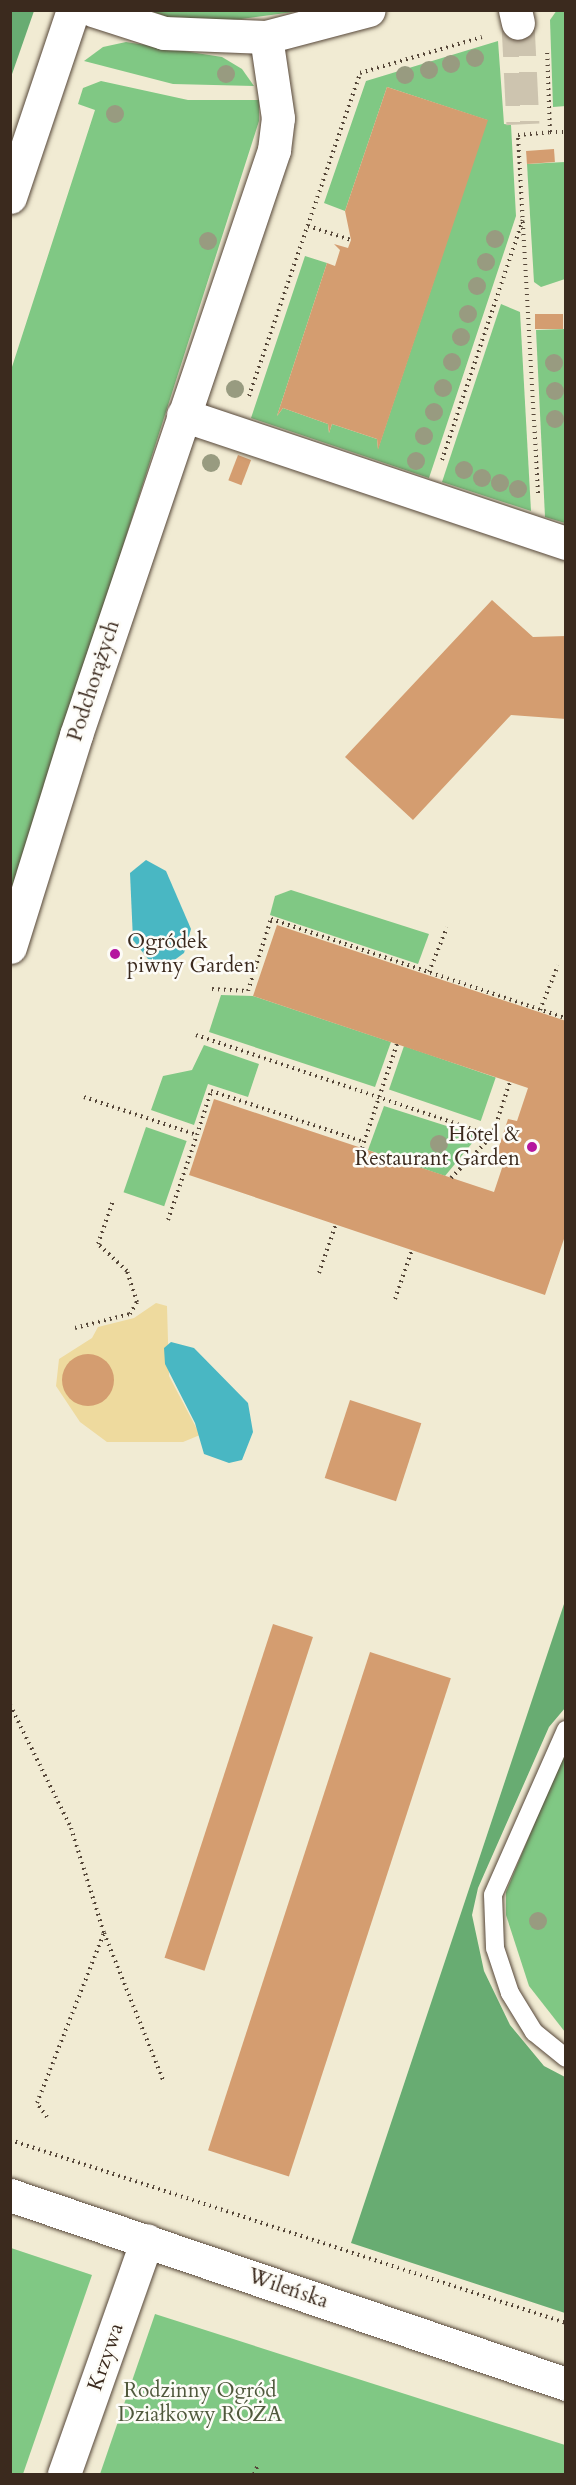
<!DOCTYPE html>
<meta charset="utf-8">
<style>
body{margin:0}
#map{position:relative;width:576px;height:2485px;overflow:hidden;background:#f1ebd3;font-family:Cardo,serif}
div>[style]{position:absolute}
.green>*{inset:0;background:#80c884;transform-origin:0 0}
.forest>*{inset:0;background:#68ac72}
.sand>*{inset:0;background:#eeda9e}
.water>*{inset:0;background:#49b7c3}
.building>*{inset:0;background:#d49d70;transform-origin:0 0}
.round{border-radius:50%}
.minor-tunnel>*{height:33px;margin-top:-16.5px;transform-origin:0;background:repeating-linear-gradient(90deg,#cdc4af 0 33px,transparent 0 49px)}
.path>*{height:4px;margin-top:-2px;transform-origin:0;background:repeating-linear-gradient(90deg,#564739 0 1.5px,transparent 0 6px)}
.roads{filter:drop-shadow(0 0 2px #564739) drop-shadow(0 0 2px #564739)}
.service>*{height:18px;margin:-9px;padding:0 9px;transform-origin:9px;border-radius:9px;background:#fff}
.minor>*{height:33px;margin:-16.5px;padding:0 16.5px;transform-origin:16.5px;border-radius:16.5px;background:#fff}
.tertiary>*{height:33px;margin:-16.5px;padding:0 16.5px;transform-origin:16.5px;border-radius:16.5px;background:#fff}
.trees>*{width:18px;height:18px;margin:-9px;border-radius:50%;background:#989b80}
.dots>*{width:16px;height:16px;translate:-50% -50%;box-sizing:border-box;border:3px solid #fdfcf7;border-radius:50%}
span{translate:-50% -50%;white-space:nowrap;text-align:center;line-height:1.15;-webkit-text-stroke:5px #fdfcf7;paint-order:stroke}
.street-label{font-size:21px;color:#3b2a1e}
.poi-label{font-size:21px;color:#3b2a1e}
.left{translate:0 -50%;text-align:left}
.right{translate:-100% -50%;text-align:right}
.park-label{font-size:21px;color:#50593d}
.frame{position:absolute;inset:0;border:12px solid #3b2a1e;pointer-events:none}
</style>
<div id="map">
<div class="green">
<div style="clip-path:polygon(557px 10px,565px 11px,566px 106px,553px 107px,550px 20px)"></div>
<div style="clip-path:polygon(151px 11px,301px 11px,234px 20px,167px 17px)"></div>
<div style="clip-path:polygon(498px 41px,504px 124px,511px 125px,516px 216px,429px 478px,251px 418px,305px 256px,327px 263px,277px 416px,283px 408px,328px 424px,329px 433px,332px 424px,377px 439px,378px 449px,487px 120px,387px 87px,345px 211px,324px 203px,366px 81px)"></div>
<div style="clip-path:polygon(126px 42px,222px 57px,242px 69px,254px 86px,173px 84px,84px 61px,103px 47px)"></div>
<div style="clip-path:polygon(101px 81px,188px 100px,259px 100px,259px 121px,11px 896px,11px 370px,95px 110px,78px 104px,83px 88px)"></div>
<div style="clip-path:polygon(565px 162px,565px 279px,541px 287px,534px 282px,527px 164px)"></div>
<div style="clip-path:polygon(501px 304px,520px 312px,531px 511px,442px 482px)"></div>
<div style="clip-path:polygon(565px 329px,565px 523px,545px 517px,536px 330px)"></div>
<div style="clip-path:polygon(291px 890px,429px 934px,418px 964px,270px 915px,275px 896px)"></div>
<div style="clip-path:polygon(221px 995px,253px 996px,391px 1042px,375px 1087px,209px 1032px)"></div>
<div style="clip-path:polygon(204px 1045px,259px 1064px,248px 1097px,208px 1084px,194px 1125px,151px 1110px,163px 1076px,192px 1070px)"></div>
<div style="left:404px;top:1046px;width:97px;height:46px;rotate:19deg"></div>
<div style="clip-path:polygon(384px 1106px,478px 1136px,445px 1176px,368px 1150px)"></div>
<div style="left:146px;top:1127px;width:43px;height:69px;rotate:19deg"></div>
<div style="clip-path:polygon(565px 1750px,565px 2032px,529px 1986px,506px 1915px,506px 1892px)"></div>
<div style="clip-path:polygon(11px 2248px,92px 2275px,23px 2474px,11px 2474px)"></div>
<div style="clip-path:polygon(155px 2314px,565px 2445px,565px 2474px,100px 2474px)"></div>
</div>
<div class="forest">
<div style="clip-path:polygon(11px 10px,34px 11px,11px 77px,10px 11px)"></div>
<div style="clip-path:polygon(565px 1601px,565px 1708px,549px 1727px,478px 1888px,472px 1915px,484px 1971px,510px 2025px,544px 2066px,565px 2077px,565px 2313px,351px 2243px)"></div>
</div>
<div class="sand">
<div style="clip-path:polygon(156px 1303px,167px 1306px,169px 1376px,200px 1435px,183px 1442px,107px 1442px,80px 1422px,56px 1386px,59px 1359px,92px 1338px,98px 1327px,134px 1318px)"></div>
</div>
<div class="water">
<div style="clip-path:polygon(146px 860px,166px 871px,191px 929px,184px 953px,169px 964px,148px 959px,133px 940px,130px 873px)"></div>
<div style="clip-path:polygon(171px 1342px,194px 1348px,248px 1403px,253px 1432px,242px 1460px,229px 1463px,204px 1454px,195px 1423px,165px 1364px,164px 1348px)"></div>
</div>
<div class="building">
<div style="clip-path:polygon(387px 87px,488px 120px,378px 450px,377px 439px,332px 424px,329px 433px,328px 424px,283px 408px,277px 416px,327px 263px,335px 266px,340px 250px,334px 244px,348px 248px,351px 240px,345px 211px)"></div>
<div style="left:554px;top:149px;width:13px;height:28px;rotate:86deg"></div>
<div style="left:563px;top:314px;width:15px;height:28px;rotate:90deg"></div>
<div style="left:238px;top:455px;width:14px;height:27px;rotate:21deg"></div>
<div style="clip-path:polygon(492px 600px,533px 637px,566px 636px,566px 719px,511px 715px,413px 820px,345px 757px)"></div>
<div style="clip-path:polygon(277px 925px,566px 1021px,566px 1233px,545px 1295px,189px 1175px,214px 1099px,494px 1192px,504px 1162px,495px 1159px,508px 1119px,517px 1121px,528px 1088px,253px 996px)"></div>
<div class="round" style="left:62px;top:1354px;width:52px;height:52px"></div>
<div style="left:350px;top:1400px;width:75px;height:82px;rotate:18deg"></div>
<div style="left:273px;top:1624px;width:42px;height:351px;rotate:18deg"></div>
<div style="left:370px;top:1652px;width:85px;height:524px;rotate:18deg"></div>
</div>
<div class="minor-tunnel">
<div style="left:518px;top:23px;width:101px;rotate:87.2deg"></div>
</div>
<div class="path">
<div style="left:550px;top:132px;width:16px"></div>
<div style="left:308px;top:226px;width:45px;rotate:18deg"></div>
<div style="left:249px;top:396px;width:342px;rotate:-71deg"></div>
<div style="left:360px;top:73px;width:127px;rotate:-16.4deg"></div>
<div style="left:442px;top:460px;width:253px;rotate:-71.4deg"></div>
<div style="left:538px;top:493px;width:359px;rotate:-93.2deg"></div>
<div style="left:518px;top:135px;width:32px;rotate:-5deg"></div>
<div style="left:550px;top:132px;width:82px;rotate:-92.1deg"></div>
<div style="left:429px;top:972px;width:48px;rotate:-68.2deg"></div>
<div style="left:212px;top:989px;width:36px;rotate:3deg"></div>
<div style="left:248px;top:991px;width:76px;rotate:-72.3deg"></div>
<div style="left:271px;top:919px;width:311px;rotate:18.6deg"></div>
<div style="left:540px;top:1010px;width:48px;rotate:-68.2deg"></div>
<div style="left:196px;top:1035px;width:322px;rotate:18.8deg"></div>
<div style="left:84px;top:1097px;width:119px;rotate:18.6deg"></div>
<div style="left:197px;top:1135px;width:46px;rotate:-72.3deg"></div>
<div style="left:211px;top:1091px;width:161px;rotate:18.4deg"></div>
<div style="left:362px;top:1148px;width:110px;rotate:-71.4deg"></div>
<div style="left:451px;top:1178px;width:59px;rotate:-45.7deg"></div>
<div style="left:492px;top:1136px;width:57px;rotate:-71.6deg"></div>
<div style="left:168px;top:1220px;width:90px;rotate:-71.2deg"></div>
<div style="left:319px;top:1273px;width:52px;rotate:-70.9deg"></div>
<div style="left:395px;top:1299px;width:52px;rotate:-70.9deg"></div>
<div style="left:75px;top:1328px;width:57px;rotate:-14.3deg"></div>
<div style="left:130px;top:1314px;width:14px;rotate:-60deg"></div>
<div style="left:137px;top:1302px;width:33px;rotate:-108deg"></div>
<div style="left:127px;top:1271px;width:40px;rotate:-137deg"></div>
<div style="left:98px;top:1244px;width:46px;rotate:-70.8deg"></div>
<div style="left:10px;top:1705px;width:137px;rotate:63.6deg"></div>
<div style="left:71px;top:1828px;width:110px;rotate:72.6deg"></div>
<div style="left:104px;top:1933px;width:161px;rotate:68.1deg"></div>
<div style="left:47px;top:2117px;width:17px;rotate:-126deg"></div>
<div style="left:37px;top:2103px;width:183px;rotate:-68.5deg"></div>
<div style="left:10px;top:2140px;width:585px;rotate:18.22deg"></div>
<div style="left:254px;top:2474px;width:10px;rotate:-66deg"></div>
</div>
<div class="roads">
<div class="service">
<div style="left:566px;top:1730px;width:180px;rotate:113.9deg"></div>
<div style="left:493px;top:1895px;width:53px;rotate:87.8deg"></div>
<div style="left:495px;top:1948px;width:47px;rotate:71.6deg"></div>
<div style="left:510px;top:1993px;width:46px;rotate:58.4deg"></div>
<div style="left:534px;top:2032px;width:41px;rotate:39.1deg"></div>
</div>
<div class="minor">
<div style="left:515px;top:10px;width:13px;rotate:77deg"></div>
<div style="left:266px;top:37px;width:106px;rotate:-14.7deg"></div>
<div style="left:10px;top:197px;width:197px;rotate:-71.4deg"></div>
<div style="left:183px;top:415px;width:404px;rotate:18.5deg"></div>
<div style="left:10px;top:947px;width:222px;rotate:-72.7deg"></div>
<div style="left:76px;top:735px;width:618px;rotate:-71.3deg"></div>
<div style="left:274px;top:150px;width:32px;rotate:-83deg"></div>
<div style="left:278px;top:118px;width:82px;rotate:-98.4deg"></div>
<div style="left:266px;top:37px;width:102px;rotate:-177.8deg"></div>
<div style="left:164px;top:33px;width:75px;rotate:-162.1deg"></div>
<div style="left:64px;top:2474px;width:248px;rotate:-70.5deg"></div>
</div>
<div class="tertiary">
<div style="left:10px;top:2195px;width:587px;rotate:18.77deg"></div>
</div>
</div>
<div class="trees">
<div style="left:475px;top:58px"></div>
<div style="left:451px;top:64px"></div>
<div style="left:429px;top:70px"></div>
<div style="left:226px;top:74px"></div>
<div style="left:405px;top:75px"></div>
<div style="left:115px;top:114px"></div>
<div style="left:495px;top:239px"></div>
<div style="left:208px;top:241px"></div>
<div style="left:486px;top:262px"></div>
<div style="left:477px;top:286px"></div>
<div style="left:468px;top:314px"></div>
<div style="left:461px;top:337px"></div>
<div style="left:452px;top:362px"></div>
<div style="left:554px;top:363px"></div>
<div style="left:443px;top:388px"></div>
<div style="left:235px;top:389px"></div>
<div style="left:555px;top:391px"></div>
<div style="left:434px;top:412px"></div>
<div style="left:555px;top:419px"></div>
<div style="left:424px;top:436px"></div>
<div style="left:416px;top:461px"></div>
<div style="left:211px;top:463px"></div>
<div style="left:464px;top:470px"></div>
<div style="left:482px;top:478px"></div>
<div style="left:500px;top:483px"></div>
<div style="left:518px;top:489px"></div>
<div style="left:439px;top:1144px"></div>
<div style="left:538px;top:1921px"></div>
</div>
<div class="dots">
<div style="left:115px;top:954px;background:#b5179e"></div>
<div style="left:532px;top:1147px;background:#b5179e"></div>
</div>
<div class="street-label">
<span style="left:94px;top:681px;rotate:-72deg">Podchorążych</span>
<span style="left:288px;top:2289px;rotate:19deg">Wileńska</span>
<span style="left:106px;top:2357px;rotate:-71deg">Krzywa</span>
</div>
<div class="poi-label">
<span class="left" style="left:127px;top:954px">Ogródek<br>piwny Garden</span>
<span class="right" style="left:520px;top:1147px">Hotel &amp;<br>Restaurant Garden</span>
</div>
<div class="park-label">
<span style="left:200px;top:2403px">Rodzinny Ogród<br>Działkowy RÓŻA</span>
</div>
<div class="frame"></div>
</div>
